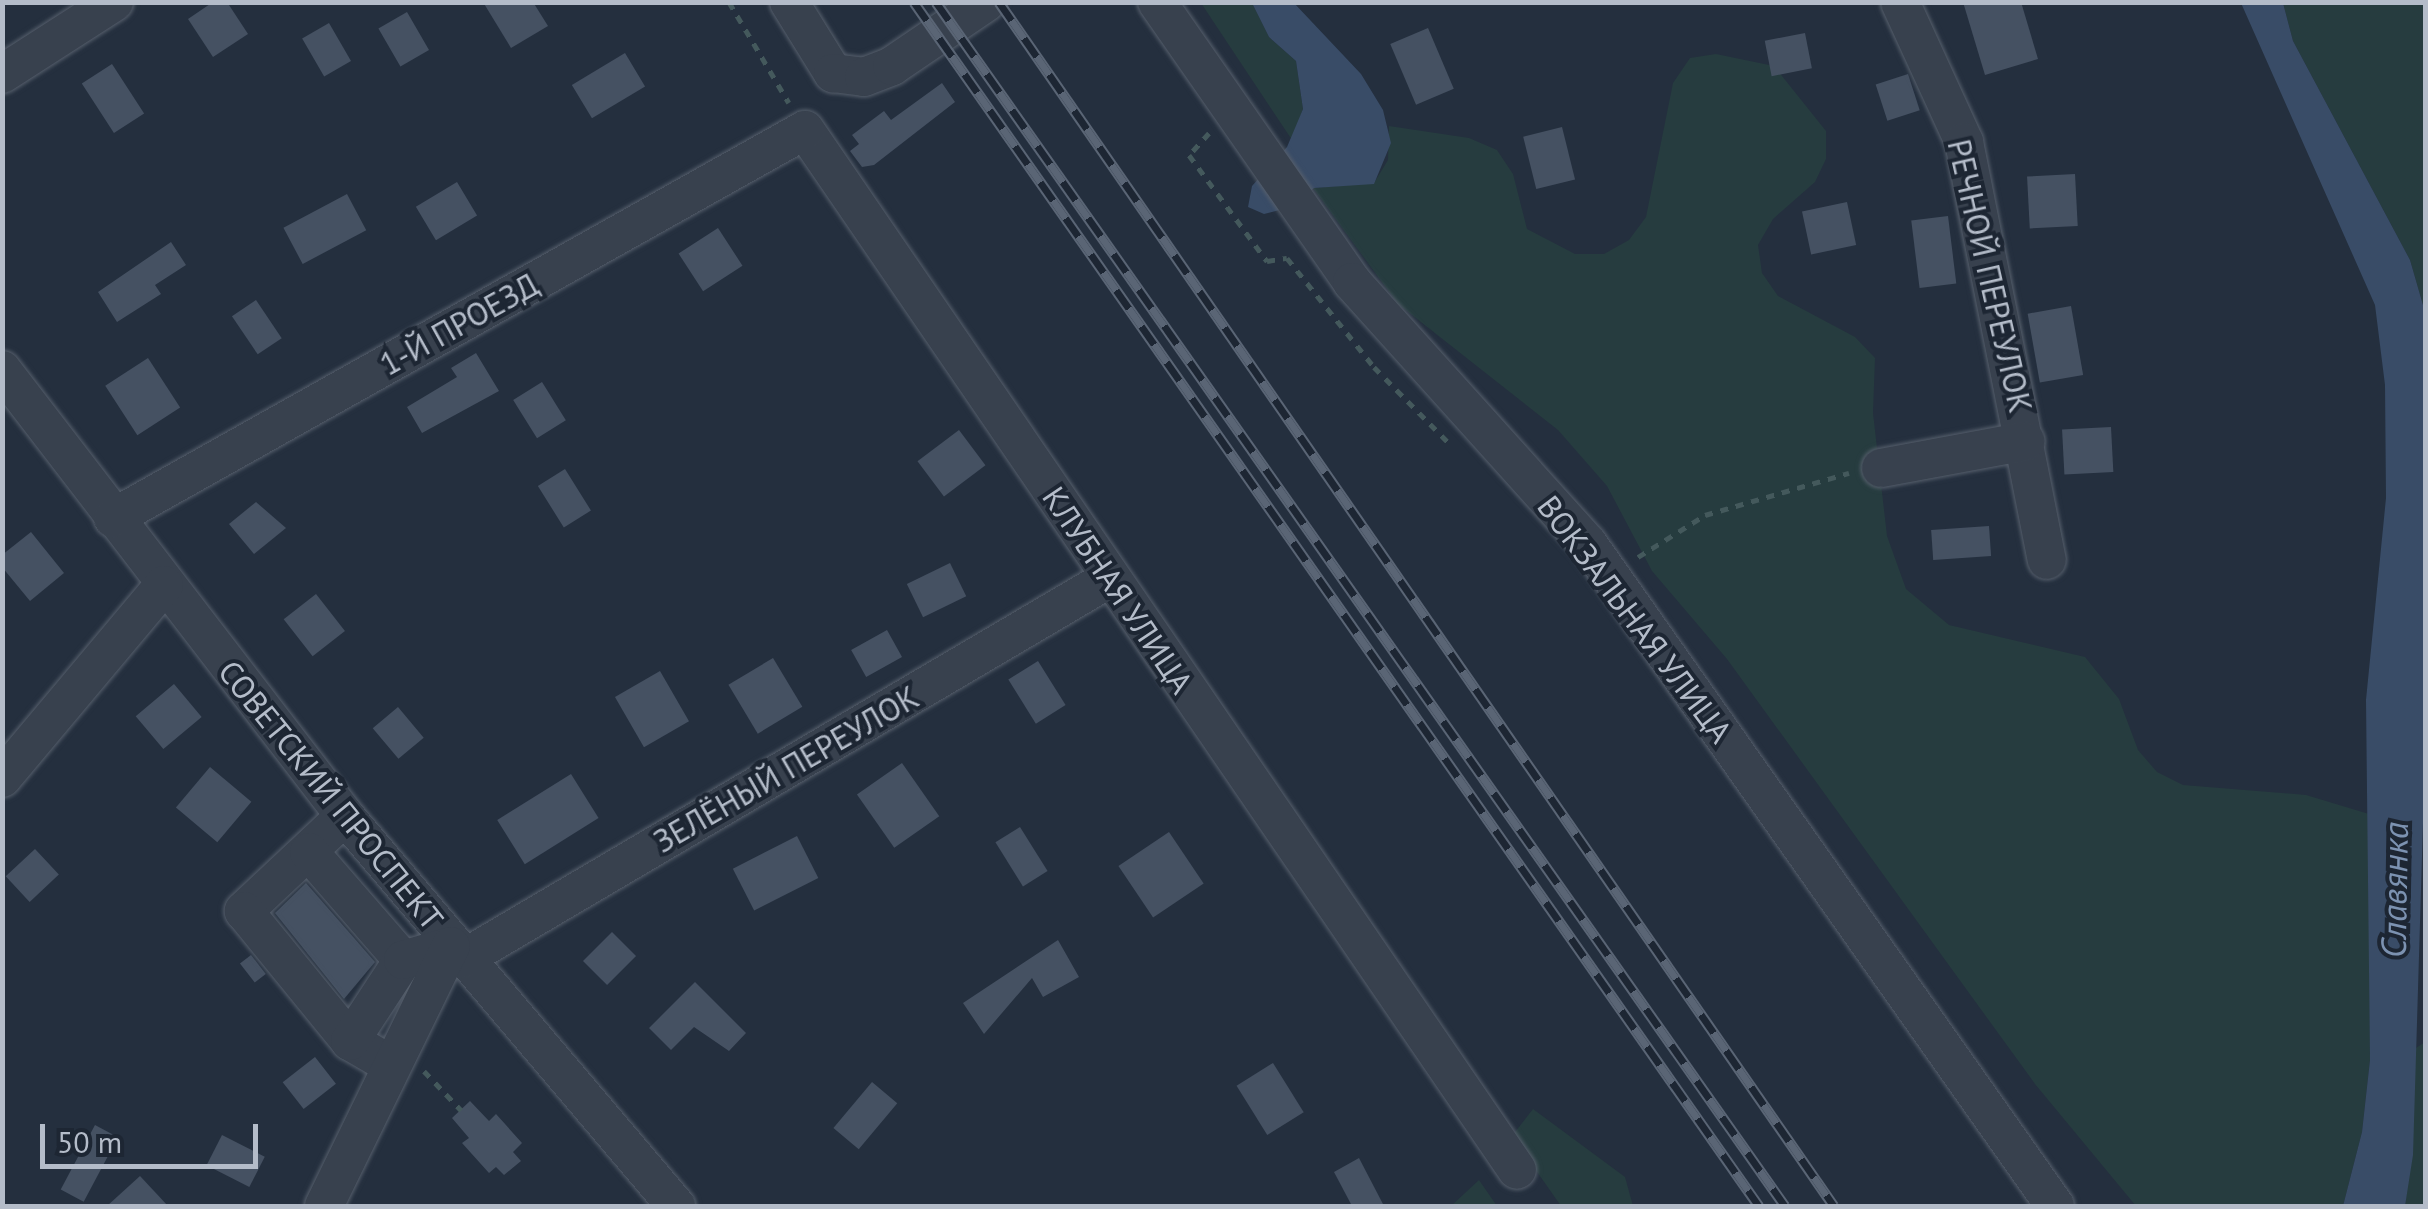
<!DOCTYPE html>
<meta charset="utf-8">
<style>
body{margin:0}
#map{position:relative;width:2428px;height:1209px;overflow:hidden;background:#242f3e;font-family:"PT Sans",sans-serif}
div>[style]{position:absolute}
.green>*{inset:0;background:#263c3f}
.water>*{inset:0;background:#394c67}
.building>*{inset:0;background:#455162;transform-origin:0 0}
.path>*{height:5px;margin-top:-2.5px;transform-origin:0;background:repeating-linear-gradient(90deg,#44595c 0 8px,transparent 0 16px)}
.roads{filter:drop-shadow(0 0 2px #565f6c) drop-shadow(0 0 2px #565f6c)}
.minor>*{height:38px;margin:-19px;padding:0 19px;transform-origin:19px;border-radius:19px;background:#38414e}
.rail>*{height:11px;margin-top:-5.5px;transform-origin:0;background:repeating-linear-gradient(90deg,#1d2633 0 22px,#5a6575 0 44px);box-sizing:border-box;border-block:2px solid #5a6575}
span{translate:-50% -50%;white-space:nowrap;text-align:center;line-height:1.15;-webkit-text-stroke:8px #1d2633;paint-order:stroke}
.street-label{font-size:32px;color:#b4bcc9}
.water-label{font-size:35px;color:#7c92b1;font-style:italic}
.frame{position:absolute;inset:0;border:5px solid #b4bcc9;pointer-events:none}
.scale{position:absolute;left:40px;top:1124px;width:218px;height:45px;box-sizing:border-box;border:5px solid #b4bcc9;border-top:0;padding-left:12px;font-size:30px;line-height:35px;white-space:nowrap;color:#b4bcc9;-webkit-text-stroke:8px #1d2633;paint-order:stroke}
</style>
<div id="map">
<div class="green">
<div style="clip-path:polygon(1201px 3px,1252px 3px,1269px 37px,1296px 61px,1303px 109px,1292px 140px)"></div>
<div style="clip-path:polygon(2283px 3px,2425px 3px,2425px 312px,2410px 260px,2293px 41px)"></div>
<div style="clip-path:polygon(1716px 54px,1774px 66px,1826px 131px,1826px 159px,1815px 182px,1773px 219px,1758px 245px,1762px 273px,1778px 296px,1855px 337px,1875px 358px,1873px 413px,1887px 536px,1906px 589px,1949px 625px,2085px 657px,2119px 699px,2138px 750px,2157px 772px,2183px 785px,2306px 795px,2369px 814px,2370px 1060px,2362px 1132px,2343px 1206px,2136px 1206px,2035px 1084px,1727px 659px,1652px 571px,1607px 486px,1558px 430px,1398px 304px,1313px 188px,1374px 183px,1388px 160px,1389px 126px,1469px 138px,1497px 150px,1513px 174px,1527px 229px,1575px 254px,1604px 254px,1629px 240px,1646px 217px,1673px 83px,1690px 58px)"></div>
<div style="clip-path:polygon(2425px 1042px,2425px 1206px,2405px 1206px,2416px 1048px)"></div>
<div style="clip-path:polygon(1533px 1109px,1625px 1177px,1633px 1206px,1561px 1206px,1512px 1136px)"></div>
<div style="clip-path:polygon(1479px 1180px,1497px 1206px,1451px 1206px)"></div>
</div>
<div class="water">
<div style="clip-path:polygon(1252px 3px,1294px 3px,1361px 74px,1383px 110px,1391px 143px,1374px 184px,1314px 188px,1291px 207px,1264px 214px,1248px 207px,1252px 186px,1287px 147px,1303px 109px,1296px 61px,1269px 37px)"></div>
<div style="clip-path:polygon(2241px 3px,2283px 3px,2293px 41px,2410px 260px,2425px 312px,2426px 724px,2413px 1155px,2405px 1206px,2343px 1206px,2362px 1132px,2370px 1060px,2366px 700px,2386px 498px,2385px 385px,2375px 305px)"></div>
</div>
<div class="building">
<div style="clip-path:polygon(213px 2px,227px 2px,248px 34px,213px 57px,188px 19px)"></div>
<div style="clip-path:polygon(483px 2px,533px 2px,548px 26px,511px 48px)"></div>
<div style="clip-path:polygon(1963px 2px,2021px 2px,2038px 59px,1985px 75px)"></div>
<div style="left:407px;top:12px;width:44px;height:33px;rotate:60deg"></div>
<div style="left:329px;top:23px;width:44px;height:31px;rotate:60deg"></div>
<div style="left:1428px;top:28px;width:66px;height:41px;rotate:67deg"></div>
<div style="left:1805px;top:33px;width:36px;height:41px;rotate:79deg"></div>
<div style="left:625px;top:53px;width:39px;height:62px;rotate:59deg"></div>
<div style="left:112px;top:64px;width:59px;height:36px;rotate:57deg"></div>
<div style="left:1908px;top:74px;width:38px;height:34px;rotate:72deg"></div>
<div style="clip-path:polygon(942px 83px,955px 102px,874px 165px,862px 167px,850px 151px,859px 144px,852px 135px,884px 111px,891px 120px)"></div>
<div style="left:1562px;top:127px;width:54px;height:40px;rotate:76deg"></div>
<div style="left:2075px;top:174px;width:52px;height:48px;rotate:87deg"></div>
<div style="left:457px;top:182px;width:39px;height:48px;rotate:59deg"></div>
<div style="left:347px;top:194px;width:41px;height:72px;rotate:62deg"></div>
<div style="left:1847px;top:202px;width:44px;height:46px;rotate:78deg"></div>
<div style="left:1948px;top:216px;width:68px;height:37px;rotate:83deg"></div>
<div style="left:718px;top:228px;width:45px;height:47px;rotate:57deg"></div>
<div style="clip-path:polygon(171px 242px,186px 265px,155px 285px,161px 294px,117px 322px,98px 292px)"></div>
<div style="left:256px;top:300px;width:46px;height:29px;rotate:56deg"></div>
<div style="left:2071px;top:306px;width:70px;height:44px;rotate:80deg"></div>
<div style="clip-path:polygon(476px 353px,499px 391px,422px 433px,407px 407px,457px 377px,451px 368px)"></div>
<div style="left:148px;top:358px;width:59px;height:51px;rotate:57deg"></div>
<div style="left:542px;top:382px;width:45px;height:34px;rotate:58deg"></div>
<div style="left:2111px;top:427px;width:45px;height:49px;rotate:87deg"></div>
<div style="left:959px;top:430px;width:44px;height:52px;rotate:53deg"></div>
<div style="left:565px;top:469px;width:49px;height:32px;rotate:58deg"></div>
<div style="clip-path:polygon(256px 502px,286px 528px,254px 554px,229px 524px)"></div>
<div style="left:1989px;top:526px;width:30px;height:58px;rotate:86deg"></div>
<div style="clip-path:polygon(31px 532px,64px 573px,30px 601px,2px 567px,2px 555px)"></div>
<div style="left:950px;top:563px;width:37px;height:48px;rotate:64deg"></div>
<div style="left:316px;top:594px;width:47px;height:41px;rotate:52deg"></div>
<div style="left:887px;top:630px;width:31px;height:41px;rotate:61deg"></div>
<div style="left:773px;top:658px;width:57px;height:52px;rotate:59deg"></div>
<div style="left:1038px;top:661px;width:52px;height:35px;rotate:58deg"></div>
<div style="left:660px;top:671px;width:58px;height:52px;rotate:60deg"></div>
<div style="left:174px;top:684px;width:43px;height:50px;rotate:50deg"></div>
<div style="left:398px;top:707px;width:40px;height:33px;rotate:50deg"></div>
<div style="left:902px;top:763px;width:65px;height:55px;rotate:55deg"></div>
<div style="left:210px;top:767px;width:54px;height:53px;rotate:40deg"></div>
<div style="left:571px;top:774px;width:52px;height:87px;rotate:58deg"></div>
<div style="left:1020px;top:827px;width:52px;height:29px;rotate:58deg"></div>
<div style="left:1169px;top:832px;width:62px;height:61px;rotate:56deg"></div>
<div style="left:797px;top:836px;width:47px;height:72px;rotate:63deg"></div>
<div style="left:35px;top:849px;width:35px;height:40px;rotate:47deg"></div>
<div style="clip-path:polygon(306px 883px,375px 962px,344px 999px,275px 913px)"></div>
<div style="left:612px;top:932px;width:34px;height:41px;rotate:45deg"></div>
<div style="clip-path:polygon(1058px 940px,1079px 977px,1043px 997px,1032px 978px,984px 1034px,963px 1003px)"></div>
<div style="left:251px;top:955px;width:24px;height:14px;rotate:52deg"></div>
<div style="clip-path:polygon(695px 982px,746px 1033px,729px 1051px,694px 1027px,671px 1050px,649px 1028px)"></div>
<div style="left:315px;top:1057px;width:34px;height:41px;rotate:52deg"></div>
<div style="left:1273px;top:1063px;width:58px;height:43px;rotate:58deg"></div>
<div style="left:872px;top:1082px;width:33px;height:60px;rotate:40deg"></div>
<div style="clip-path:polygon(470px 1101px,489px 1121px,496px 1114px,522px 1143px,513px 1152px,521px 1161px,504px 1175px,496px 1167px,489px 1173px,462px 1143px,469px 1138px,452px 1118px)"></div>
<div style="left:95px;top:1125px;width:26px;height:73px;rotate:28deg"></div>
<div style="left:222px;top:1135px;width:48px;height:34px;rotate:27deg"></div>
<div style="clip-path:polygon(1359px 1158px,1384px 1206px,1352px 1206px,1334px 1172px)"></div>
<div style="clip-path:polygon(140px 1176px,168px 1206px,107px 1206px)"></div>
</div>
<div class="path">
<div style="left:729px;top:2px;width:117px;rotate:59.3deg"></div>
<div style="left:1209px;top:133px;width:30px;rotate:132deg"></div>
<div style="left:1189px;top:155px;width:132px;rotate:53.7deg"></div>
<div style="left:1267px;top:261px;width:20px;rotate:-9deg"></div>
<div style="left:1287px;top:258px;width:139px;rotate:51.4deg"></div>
<div style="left:1374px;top:367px;width:108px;rotate:45.4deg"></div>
<div style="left:1638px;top:557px;width:79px;rotate:-32.1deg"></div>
<div style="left:1705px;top:515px;width:150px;rotate:-16.3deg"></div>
<div style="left:424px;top:1071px;width:54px;rotate:46.5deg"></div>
</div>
<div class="roads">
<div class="minor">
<div style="left:789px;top:2px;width:84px;rotate:58.2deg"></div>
<div style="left:1157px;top:2px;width:341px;rotate:55.1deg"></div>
<div style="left:1352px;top:282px;width:353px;rotate:48deg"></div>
<div style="left:1588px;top:544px;width:810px;rotate:54.8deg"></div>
<div style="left:1900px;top:2px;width:154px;rotate:65.4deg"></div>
<div style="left:1964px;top:142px;width:426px;rotate:78.8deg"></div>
<div style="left:833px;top:73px;width:31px;rotate:7deg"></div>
<div style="left:864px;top:77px;width:30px;rotate:-21deg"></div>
<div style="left:892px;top:66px;width:114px;rotate:-34.2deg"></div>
<div style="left:2px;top:74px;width:133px;rotate:-32.7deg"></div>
<div style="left:805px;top:130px;width:1260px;rotate:55.6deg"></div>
<div style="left:2px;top:370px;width:563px;rotate:52.44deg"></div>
<div style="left:345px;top:816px;width:512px;rotate:49.68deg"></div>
<div style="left:1881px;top:468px;width:147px;rotate:-10.5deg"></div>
<div style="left:113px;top:518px;width:793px;rotate:-29.28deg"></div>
<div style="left:2px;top:778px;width:252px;rotate:-50deg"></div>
<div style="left:345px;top:816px;width:139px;rotate:136.8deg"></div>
<div style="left:244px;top:911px;width:168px;rotate:50.8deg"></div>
<div style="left:350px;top:1041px;width:48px;rotate:30.3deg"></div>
<div style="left:309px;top:852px;width:143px;rotate:49deg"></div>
<div style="left:463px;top:959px;width:751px;rotate:-30.49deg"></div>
<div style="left:350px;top:1041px;width:97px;rotate:-56.8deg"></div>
<div style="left:403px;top:960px;width:50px;rotate:-16.3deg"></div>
<div style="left:324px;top:1206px;width:289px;rotate:-64deg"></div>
</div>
</div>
<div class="rail">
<div style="left:914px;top:2px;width:1471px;rotate:54.94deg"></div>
<div style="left:936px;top:2px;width:1473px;rotate:54.81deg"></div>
<div style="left:999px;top:2px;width:1465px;rotate:55.26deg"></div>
</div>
<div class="street-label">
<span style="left:1990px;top:276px;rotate:77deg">РЕЧНОЙ ПЕРЕУЛОК</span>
<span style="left:459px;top:324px;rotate:-29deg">1-Й ПРОЕЗД</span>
<span style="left:1118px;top:590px;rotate:56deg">КЛУБНАЯ УЛИЦА</span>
<span style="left:1635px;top:619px;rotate:53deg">ВОКЗАЛЬНАЯ УЛИЦА</span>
<span style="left:786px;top:769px;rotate:-30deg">ЗЕЛЁНЫЙ ПЕРЕУЛОК</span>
<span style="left:331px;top:795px;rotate:51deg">СОВЕТСКИЙ ПРОСПЕКТ</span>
</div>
<div class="water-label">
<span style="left:2394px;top:890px;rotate:-89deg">Славянка</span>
</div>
<div class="frame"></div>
<div class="scale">50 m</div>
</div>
